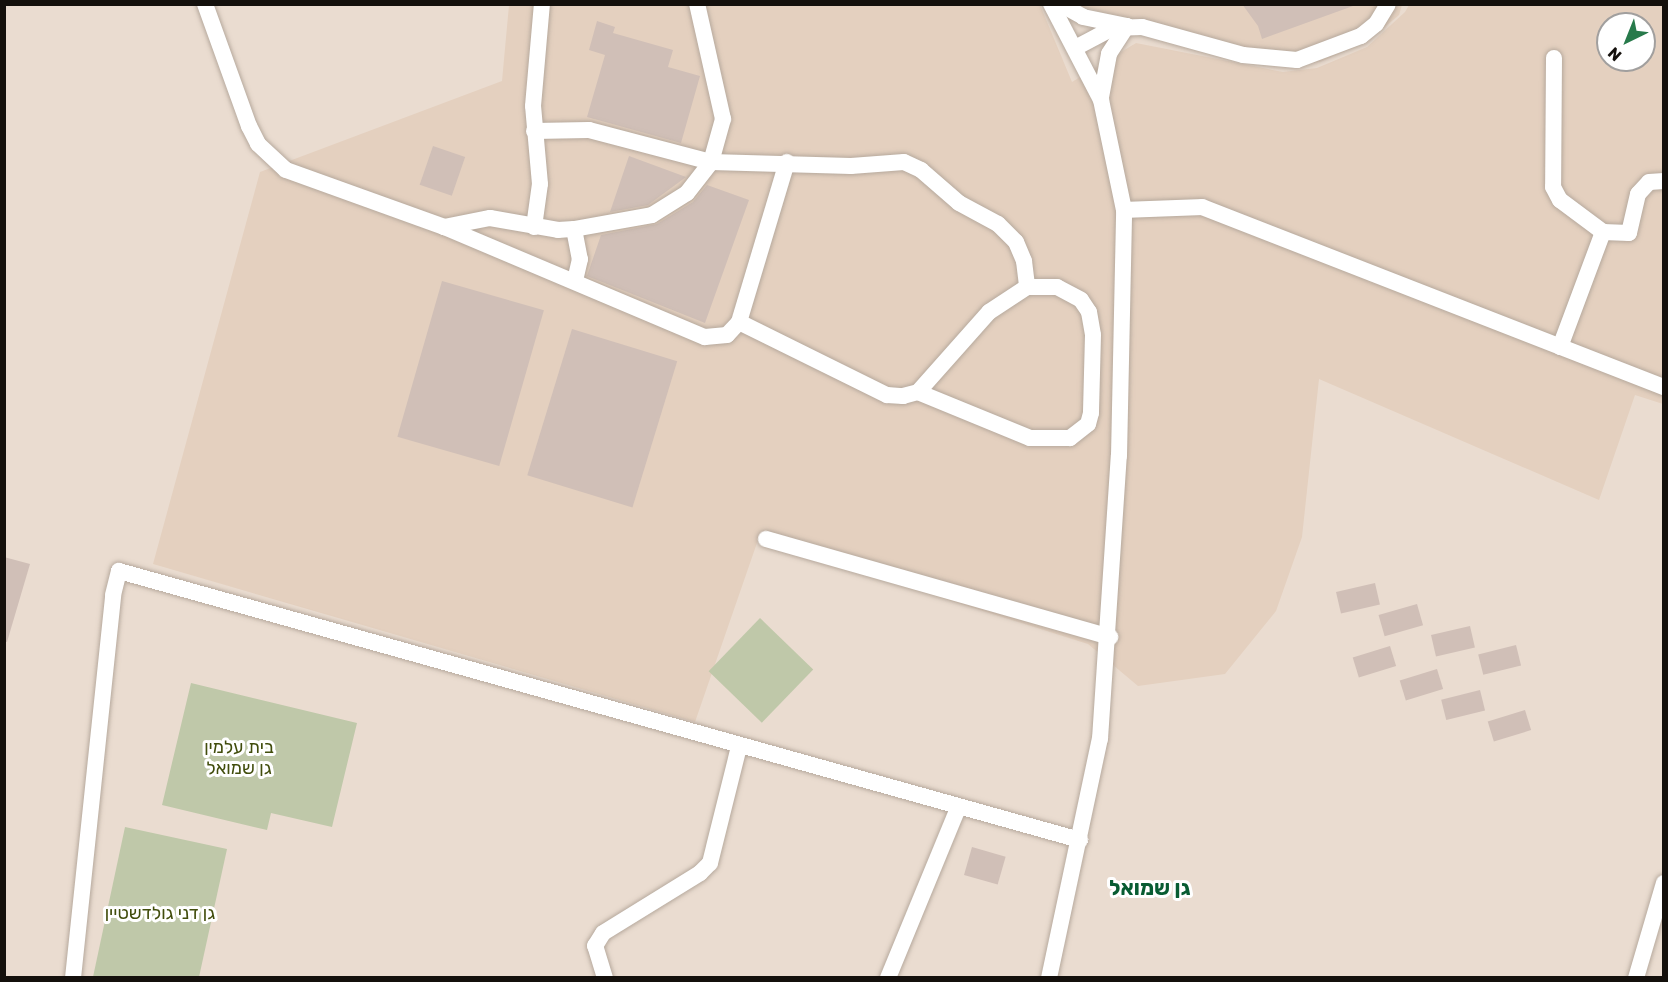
<!DOCTYPE html>
<meta charset="utf-8">
<style>
body{margin:0}
#map{position:relative;width:1668px;height:982px;overflow:hidden;background:#eadcd0;font-family:Rubik,Heebo,sans-serif}
div>[style]{position:absolute}
.built>*{inset:0;background:#e4d0bf}
.green>*{inset:0;background:#bfc8a9;transform-origin:0 0}
.building>*{inset:0;background:#d0bfb7;transform-origin:0 0}
.roads{filter:drop-shadow(0 0 2px #b6a99d) drop-shadow(0 0 2px #b6a99d)}
.minor>*{height:16px;margin:-8px;padding:0 8px;transform-origin:8px;border-radius:8px;background:#fff}
span{translate:-50% -50%;white-space:nowrap;text-align:center;line-height:1.15;-webkit-text-stroke:6px #fff;paint-order:stroke}
.park-label{font-size:18px;color:#414d0c}
.quarter-label{font-size:21px;color:#085c32;font-weight:700}
.frame{position:absolute;inset:0;border:6px solid #14100c;pointer-events:none}
.north{position:absolute;left:1596px;top:12px;width:60px;height:60px;box-sizing:border-box;background:#fff;border:2px solid #a19f9e;border-radius:50%;rotate:223deg;font-size:16px;font-weight:700;line-height:24px;text-align:center;color:#14100c}
.north::after{content:'';display:block;margin:auto;width:21px;height:27px;background:#287a4b;clip-path:polygon(50% 0,100% 100%,50% 72%,0 100%)}
</style>
<div id="map">
<div class="built">
<div style="clip-path:polygon(evenodd,509px 5px,1040px 5px,1072px 82px,1136px 43px,1283px 72px,1317px 68px,1367px 47px,1405px 12px,1409px 5px,1663px 5px,1663px 404px,1635px 395px,1599px 500px,1319px 379px,1302px 537px,1276px 611px,1225px 674px,1138px 686px,1088px 644px,758px 540px,695px 722px,153px 564px,260px 172px,502px 81px,509px 5px,1608px 24px,1644px 24px,1644px 60px,1608px 60px,1608px 24px)"></div>
<div style="clip-path:polygon(1077px 5px,1402px 5px,1399px 15px,1367px 42px,1320px 62px,1287px 66px)"></div>
</div>
<div class="green">
<div style="left:760px;top:618px;width:74px;height:74px;rotate:44deg"></div>
<div style="clip-path:polygon(191px 683px,357px 723px,332px 827px,271px 813px,267px 830px,162px 805px)"></div>
<div style="clip-path:polygon(125px 827px,227px 849px,199px 977px,93px 977px)"></div>
</div>
<div class="building">
<div style="clip-path:polygon(1242px 4px,1353px 4px,1353px 6px,1262px 39px,1258px 26px)"></div>
<div style="clip-path:polygon(597px 21px,615px 27px,613px 33px,673px 50px,668px 67px,700px 76px,681px 143px,587px 117px,605px 55px,589px 50px)"></div>
<div style="left:433px;top:146px;width:34px;height:41px;rotate:19deg"></div>
<div style="clip-path:polygon(629px 156px,686px 177px,648px 205px,610px 212px)"></div>
<div style="clip-path:polygon(707px 185px,749px 200px,705px 323px,587px 276px,601px 235px,657px 224px,693px 202px)"></div>
<div style="left:442px;top:281px;width:106px;height:162px;rotate:16deg"></div>
<div style="left:572px;top:329px;width:110px;height:153px;rotate:17deg"></div>
<div style="clip-path:polygon(4px 557px,30px 564px,7px 642px,4px 641px)"></div>
<div style="left:1375px;top:583px;width:22px;height:40px;rotate:77deg"></div>
<div style="left:1417px;top:604px;width:22px;height:40px;rotate:74deg"></div>
<div style="left:1470px;top:626px;width:22px;height:40px;rotate:77deg"></div>
<div style="left:1516px;top:645px;width:21px;height:39px;rotate:76deg"></div>
<div style="left:1390px;top:646px;width:21px;height:39px;rotate:73deg"></div>
<div style="left:1437px;top:669px;width:21px;height:39px;rotate:73deg"></div>
<div style="left:1480px;top:690px;width:21px;height:40px;rotate:76deg"></div>
<div style="left:1525px;top:710px;width:21px;height:39px;rotate:73deg"></div>
<div style="left:972px;top:847px;width:35px;height:29px;rotate:16deg"></div>
</div>
<div class="roads">
<div class="minor">
<div style="left:205px;top:4px;width:130px;rotate:70.2deg"></div>
<div style="left:249px;top:126px;width:20px;rotate:63deg"></div>
<div style="left:258px;top:144px;width:38px;rotate:43deg"></div>
<div style="left:286px;top:170px;width:168px;rotate:19.8deg"></div>
<div style="left:444px;top:227px;width:283px;rotate:22.9deg"></div>
<div style="left:705px;top:337px;width:22px;rotate:-5deg"></div>
<div style="left:727px;top:335px;width:18px;rotate:-47deg"></div>
<div style="left:739px;top:322px;width:167px;rotate:-73.3deg"></div>
<div style="left:1060px;top:4px;width:26px;rotate:29deg"></div>
<div style="left:1083px;top:17px;width:45px;rotate:11.6deg"></div>
<div style="left:1127px;top:26px;width:33px;rotate:123deg"></div>
<div style="left:1109px;top:54px;width:44px;rotate:100.5deg"></div>
<div style="left:1077px;top:47px;width:40px;rotate:-28deg"></div>
<div style="left:1112px;top:28px;width:30px;rotate:-2deg"></div>
<div style="left:1142px;top:27px;width:105px;rotate:15.5deg"></div>
<div style="left:1243px;top:55px;width:54px;rotate:5.3deg"></div>
<div style="left:1297px;top:60px;width:68px;rotate:-20.6deg"></div>
<div style="left:1361px;top:36px;width:19px;rotate:-39deg"></div>
<div style="left:1376px;top:24px;width:23px;rotate:-59deg"></div>
<div style="left:1554px;top:58px;width:129px;rotate:90.4deg"></div>
<div style="left:1553px;top:187px;width:15px;rotate:62deg"></div>
<div style="left:1560px;top:200px;width:54px;rotate:36.7deg"></div>
<div style="left:534px;top:131px;width:55px;rotate:-1deg"></div>
<div style="left:589px;top:130px;width:126px;rotate:14.7deg"></div>
<div style="left:711px;top:162px;width:140px;rotate:1.6deg"></div>
<div style="left:851px;top:166px;width:53px;rotate:-4.3deg"></div>
<div style="left:904px;top:162px;width:19px;rotate:25deg"></div>
<div style="left:921px;top:170px;width:50px;rotate:41deg"></div>
<div style="left:959px;top:203px;width:44px;rotate:28.3deg"></div>
<div style="left:998px;top:224px;width:25px;rotate:45deg"></div>
<div style="left:1016px;top:242px;width:21px;rotate:67deg"></div>
<div style="left:1024px;top:261px;width:26px;rotate:83deg"></div>
<div style="left:1124px;top:210px;width:78px;rotate:-2.2deg"></div>
<div style="left:1202px;top:207px;width:496px;rotate:21.3deg"></div>
<div style="left:444px;top:227px;width:47px;rotate:-11.1deg"></div>
<div style="left:490px;top:218px;width:69px;rotate:10deg"></div>
<div style="left:558px;top:230px;width:16px;rotate:-4deg"></div>
<div style="left:574px;top:229px;width:79px;rotate:-10.2deg"></div>
<div style="left:652px;top:215px;width:41px;rotate:-32.2deg"></div>
<div style="left:687px;top:193px;width:39px;rotate:-52deg"></div>
<div style="left:711px;top:162px;width:45px;rotate:-74.4deg"></div>
<div style="left:723px;top:119px;width:118px;rotate:-102.7deg"></div>
<div style="left:534px;top:227px;width:43px;rotate:-82.1deg"></div>
<div style="left:540px;top:184px;width:78px;rotate:-95.1deg"></div>
<div style="left:533px;top:106px;width:102px;rotate:-85deg"></div>
<div style="left:574px;top:229px;width:31px;rotate:79deg"></div>
<div style="left:580px;top:259px;width:23px;rotate:103deg"></div>
<div style="left:739px;top:322px;width:165px;rotate:26.3deg"></div>
<div style="left:887px;top:395px;width:16px;rotate:4deg"></div>
<div style="left:903px;top:396px;width:16px;rotate:-15deg"></div>
<div style="left:918px;top:392px;width:107px;rotate:-48.4deg"></div>
<div style="left:989px;top:312px;width:45px;rotate:-33.3deg"></div>
<div style="left:1027px;top:287px;width:30px"></div>
<div style="left:1057px;top:287px;width:27px;rotate:28deg"></div>
<div style="left:1081px;top:300px;width:14px;rotate:56deg"></div>
<div style="left:1089px;top:312px;width:23px;rotate:80deg"></div>
<div style="left:1093px;top:335px;width:78px;rotate:91.5deg"></div>
<div style="left:1091px;top:413px;width:11px;rotate:105deg"></div>
<div style="left:1088px;top:424px;width:23px;rotate:142deg"></div>
<div style="left:1070px;top:438px;width:40px;rotate:180deg"></div>
<div style="left:1030px;top:438px;width:121px;rotate:-157.7deg"></div>
<div style="left:1560px;top:347px;width:123px;rotate:-69.5deg"></div>
<div style="left:1603px;top:232px;width:26px;rotate:2deg"></div>
<div style="left:1629px;top:233px;width:40px;rotate:-77deg"></div>
<div style="left:1638px;top:194px;width:16px;rotate:-47deg"></div>
<div style="left:1649px;top:182px;width:15px;rotate:-4deg"></div>
<div style="left:766px;top:539px;width:358px;rotate:15.9deg"></div>
<div style="left:73px;top:978px;width:385px;rotate:-84deg"></div>
<div style="left:113px;top:595px;width:25px;rotate:-76deg"></div>
<div style="left:119px;top:571px;width:998px;rotate:15.64deg"></div>
<div style="left:605px;top:978px;width:34px;rotate:-107deg"></div>
<div style="left:595px;top:946px;width:15px;rotate:-58deg"></div>
<div style="left:603px;top:933px;width:114px;rotate:-31.7deg"></div>
<div style="left:700px;top:873px;width:14px;rotate:-45deg"></div>
<div style="left:710px;top:863px;width:120px;rotate:-76deg"></div>
<div style="left:888px;top:978px;width:184px;rotate:-67.6deg"></div>
<div style="left:1049px;top:978px;width:244px;rotate:-78deg"></div>
<div style="left:1100px;top:739px;width:284px;rotate:-86.2deg"></div>
<div style="left:1119px;top:456px;width:246px;rotate:-88.8deg"></div>
<div style="left:1124px;top:210px;width:112px;rotate:-101.8deg"></div>
<div style="left:1101px;top:100px;width:108px;rotate:-117.5deg"></div>
<div style="left:1636px;top:978px;width:99px;rotate:-73.6deg"></div>
</div>
</div>
<div class="park-label">
<span style="left:239px;top:758px">בית עלמין<br>גן שמואל</span>
<span style="left:160px;top:913px">גן דני גולדשטיין</span>
</div>
<div class="quarter-label">
<span style="left:1150px;top:888px">גן שמואל</span>
</div>
<div class="frame"></div>
<div class="north">N</div>
</div>
